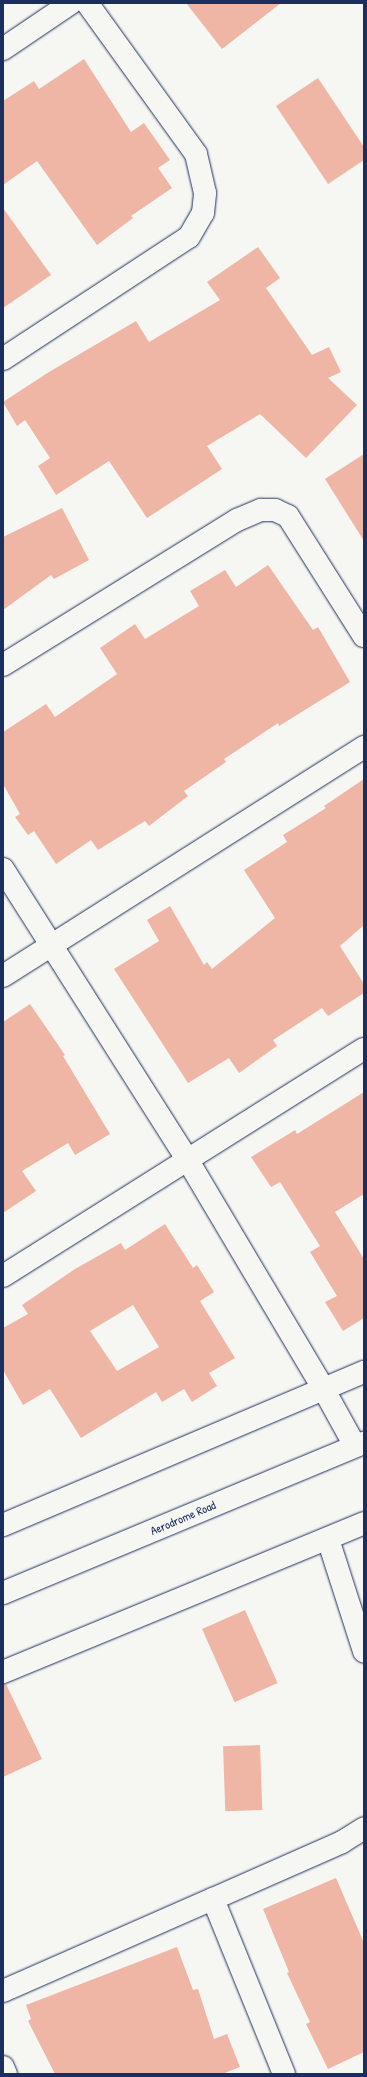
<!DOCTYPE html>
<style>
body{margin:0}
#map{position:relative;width:367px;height:2077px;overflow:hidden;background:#f6f6f2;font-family:"Patrick Hand",sans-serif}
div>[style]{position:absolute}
.building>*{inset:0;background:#efb6a6;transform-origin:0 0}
.roads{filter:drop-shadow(0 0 1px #1b2f5e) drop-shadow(0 0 1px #1b2f5e)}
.street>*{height:22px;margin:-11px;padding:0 11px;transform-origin:11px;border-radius:11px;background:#f6f6f2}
.secondary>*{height:22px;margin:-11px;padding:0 11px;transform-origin:11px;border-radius:11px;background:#f6f6f2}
span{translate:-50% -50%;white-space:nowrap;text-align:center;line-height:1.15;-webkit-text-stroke:3px #f6f6f2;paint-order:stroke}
.street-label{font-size:12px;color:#1b2f5e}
.frame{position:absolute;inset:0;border:4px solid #1b2f5e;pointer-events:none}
</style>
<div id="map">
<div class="building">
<div style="clip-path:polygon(186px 3px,281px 3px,222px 49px)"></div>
<div style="clip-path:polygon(84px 59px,131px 132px,144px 123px,170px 160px,158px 168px,172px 188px,131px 216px,133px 218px,97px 245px,37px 161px,3px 185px,3px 101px,34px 81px,39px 89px)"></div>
<div style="clip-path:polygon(318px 78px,364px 147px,364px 160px,328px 184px,276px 106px)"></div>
<div style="clip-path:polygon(3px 208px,51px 275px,3px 308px)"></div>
<div style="clip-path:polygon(258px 247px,280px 278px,266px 288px,312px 355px,329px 347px,341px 372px,328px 378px,357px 405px,306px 458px,260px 414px,207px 446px,222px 469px,147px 518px,109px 461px,56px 495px,38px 466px,50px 458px,25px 420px,17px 426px,3px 402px,49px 372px,136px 321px,149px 342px,220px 300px,207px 282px)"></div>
<div style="clip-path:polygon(364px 454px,364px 541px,325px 479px)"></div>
<div style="clip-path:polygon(62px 508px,89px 560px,54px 579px,51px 575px,3px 610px,3px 537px)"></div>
<div style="clip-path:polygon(268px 565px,313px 630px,318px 627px,350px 682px,279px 726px,278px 723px,224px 759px,226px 762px,184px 791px,188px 796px,149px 826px,145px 821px,98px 850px,91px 840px,56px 864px,34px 831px,28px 835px,15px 817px,20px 814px,3px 784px,3px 732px,46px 704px,55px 717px,117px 674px,100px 648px,135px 624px,145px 639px,199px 606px,190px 591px,225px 570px,236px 587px)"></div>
<div style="clip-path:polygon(364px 779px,364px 925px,340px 946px,364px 984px,364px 993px,328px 1016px,322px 1008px,273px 1040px,277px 1046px,239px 1073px,229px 1058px,188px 1083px,114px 969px,159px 941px,147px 920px,170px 906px,204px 965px,207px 962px,212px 969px,275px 918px,244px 870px,287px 842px,283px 835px,326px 808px,324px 806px)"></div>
<div style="clip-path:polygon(30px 1004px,65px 1055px,63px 1056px,110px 1134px,75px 1155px,68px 1143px,22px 1171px,36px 1191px,3px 1213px,3px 1022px)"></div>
<div style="clip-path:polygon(364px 1092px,364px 1194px,335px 1212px,364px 1259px,364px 1318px,343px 1331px,325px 1302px,337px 1296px,310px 1252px,320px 1246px,280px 1182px,271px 1187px,251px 1157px,295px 1130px,297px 1134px)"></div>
<div style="clip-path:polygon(evenodd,165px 1224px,193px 1268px,197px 1265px,214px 1292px,200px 1301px,235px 1358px,209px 1373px,217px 1386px,192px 1402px,184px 1389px,162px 1402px,156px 1392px,81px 1438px,50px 1389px,23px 1405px,3px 1370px,3px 1328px,28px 1314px,22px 1305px,75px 1269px,121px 1243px,125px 1250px,165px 1224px,133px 1305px,159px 1347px,117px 1371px,90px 1331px,133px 1305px)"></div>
<div style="left:245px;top:1610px;width:80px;height:47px;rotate:66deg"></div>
<div style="clip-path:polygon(3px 1684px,6px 1684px,42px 1759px,3px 1777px)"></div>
<div style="left:260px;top:1745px;width:65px;height:37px;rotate:88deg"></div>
<div style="clip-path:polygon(336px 1878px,364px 1943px,364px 2052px,328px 2069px,306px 2024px,310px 2022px,287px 1973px,289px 1972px,263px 1909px)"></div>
<div style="clip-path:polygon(177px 1947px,193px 1990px,198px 1989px,214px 2039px,227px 2034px,240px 2067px,222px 2074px,55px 2074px,28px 2021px,31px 2019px,26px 2005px)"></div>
</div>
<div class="roads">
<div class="street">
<div style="left:3px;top:49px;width:82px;rotate:-34.1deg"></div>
<div style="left:3px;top:359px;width:222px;rotate:-33.3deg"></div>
<div style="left:189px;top:237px;width:28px;rotate:-60deg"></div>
<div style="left:203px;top:213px;width:20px;rotate:-84deg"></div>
<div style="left:205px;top:193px;width:40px;rotate:-103deg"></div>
<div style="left:196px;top:154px;width:186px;rotate:-125.8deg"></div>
<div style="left:3px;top:665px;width:275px;rotate:-31.8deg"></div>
<div style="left:237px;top:520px;width:26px;rotate:-23deg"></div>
<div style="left:261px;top:510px;width:14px"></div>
<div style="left:275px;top:510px;width:14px;rotate:25deg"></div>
<div style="left:288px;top:516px;width:142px;rotate:57.7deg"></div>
<div style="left:3px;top:869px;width:343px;rotate:57.6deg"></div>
<div style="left:187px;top:1159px;width:266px;rotate:59.3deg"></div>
<div style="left:323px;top:1388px;width:66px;rotate:61.1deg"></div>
<div style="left:3px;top:976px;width:428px;rotate:-32.4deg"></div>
<div style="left:3px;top:1276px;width:426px;rotate:-32.2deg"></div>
<div style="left:3px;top:1525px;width:392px;rotate:-23deg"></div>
<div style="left:328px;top:1539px;width:118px;rotate:72.2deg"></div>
<div style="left:3px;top:1672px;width:391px;rotate:-22.4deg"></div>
<div style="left:213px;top:1899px;width:141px;rotate:-23.8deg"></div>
<div style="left:342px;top:1842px;width:26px;rotate:-32deg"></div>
<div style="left:3px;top:1991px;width:229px;rotate:-23.7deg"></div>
<div style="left:213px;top:1899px;width:189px;rotate:67.9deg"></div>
<div style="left:3px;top:2067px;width:8px;rotate:67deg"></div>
</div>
<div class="secondary">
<div style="left:3px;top:1593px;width:391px;rotate:-22.6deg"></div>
</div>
</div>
<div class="street-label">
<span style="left:183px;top:1518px;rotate:-23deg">Aerodrome Road</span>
</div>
<div class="frame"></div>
</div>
